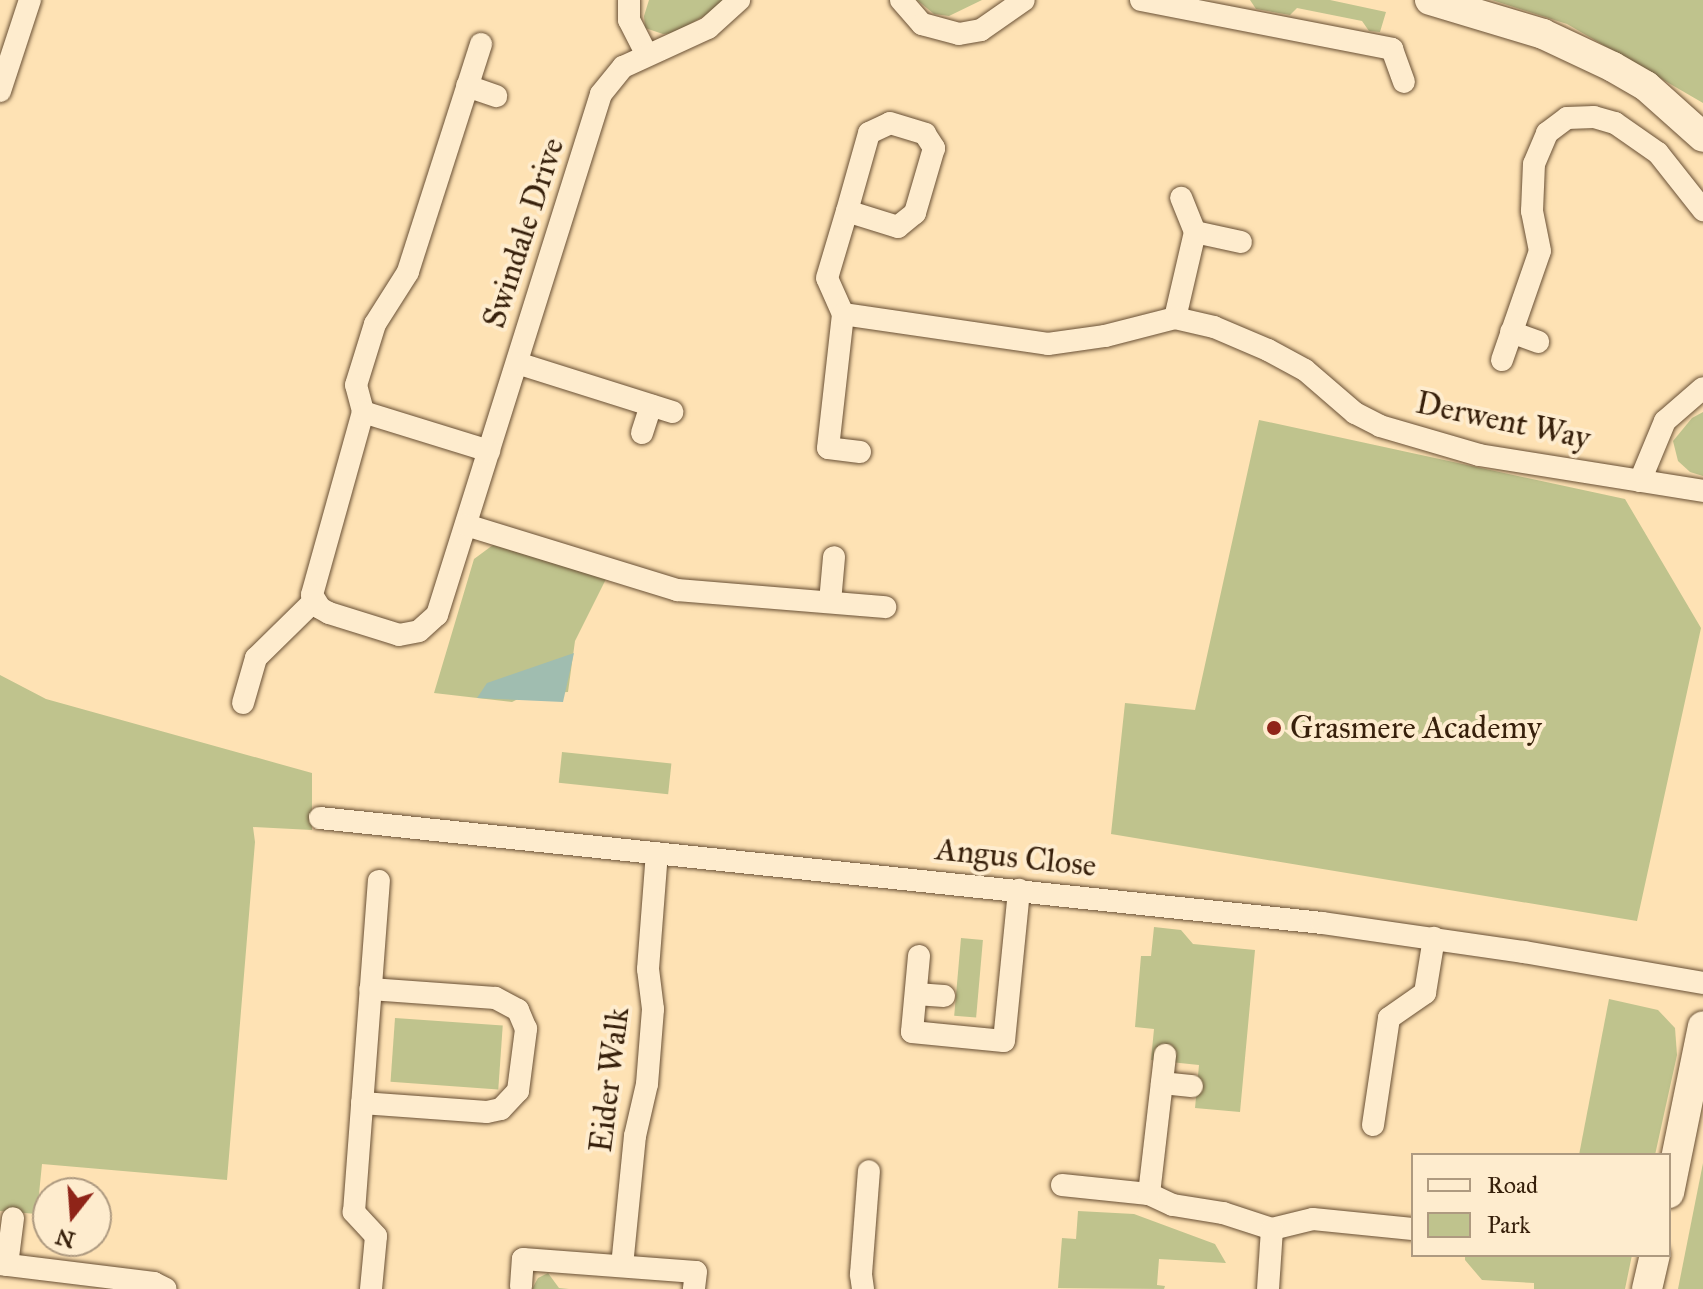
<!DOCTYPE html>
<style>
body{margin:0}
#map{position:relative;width:1703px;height:1289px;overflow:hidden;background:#fee2b4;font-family:"IM FELL Great Primer",serif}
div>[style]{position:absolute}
.green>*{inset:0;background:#bfc38d;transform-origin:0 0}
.water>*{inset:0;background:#a0bdb0}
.roads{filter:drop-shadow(0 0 2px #695035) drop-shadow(0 0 2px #695035)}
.street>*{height:22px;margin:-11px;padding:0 11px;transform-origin:11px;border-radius:11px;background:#feecce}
.secondary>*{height:30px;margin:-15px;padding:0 15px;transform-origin:15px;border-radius:15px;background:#feecce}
.dots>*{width:22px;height:22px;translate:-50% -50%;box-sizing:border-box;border:4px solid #feecce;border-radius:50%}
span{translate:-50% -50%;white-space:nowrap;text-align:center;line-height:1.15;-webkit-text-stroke:8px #feecce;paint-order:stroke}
.street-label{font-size:32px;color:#37200b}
.poi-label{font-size:32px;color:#37200b}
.left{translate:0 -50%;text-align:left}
.legend{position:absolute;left:1411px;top:1153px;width:260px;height:104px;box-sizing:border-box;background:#feecce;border:2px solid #ae9a80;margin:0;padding:10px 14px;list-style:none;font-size:24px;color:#37200b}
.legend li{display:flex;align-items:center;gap:16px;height:40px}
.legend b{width:40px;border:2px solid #ae9a80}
.north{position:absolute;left:32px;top:1177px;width:80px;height:80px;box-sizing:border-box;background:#feecce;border:2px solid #ae9a80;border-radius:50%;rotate:197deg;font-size:22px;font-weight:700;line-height:32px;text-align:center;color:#37200b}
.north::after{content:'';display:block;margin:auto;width:28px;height:36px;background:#8f2418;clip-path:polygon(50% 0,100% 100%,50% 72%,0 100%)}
</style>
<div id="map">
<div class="green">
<div style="clip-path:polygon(649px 0,724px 0,718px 8px,674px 33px,663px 34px,645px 28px,644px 16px)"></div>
<div style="clip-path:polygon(917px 0,982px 0,949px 16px,934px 14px)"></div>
<div style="clip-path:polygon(1250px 0,1330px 0,1386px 12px,1380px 32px,1369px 31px,1362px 21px,1297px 8px,1290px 15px,1256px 9px)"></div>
<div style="clip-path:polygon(1492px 0,1703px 0,1703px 103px,1567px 24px)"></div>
<div style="clip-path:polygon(1703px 412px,1703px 476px,1690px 472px,1678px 461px,1673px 441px,1692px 418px)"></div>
<div style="clip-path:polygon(1259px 420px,1625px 499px,1701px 628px,1637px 921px,1111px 834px,1125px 703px,1195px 710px)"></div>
<div style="clip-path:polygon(493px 545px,606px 579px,575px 641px,568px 692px,528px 694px,512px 702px,434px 693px,474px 559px)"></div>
<div style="clip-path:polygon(0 675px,46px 699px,312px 773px,312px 830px,253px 827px,255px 842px,227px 1180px,42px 1164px,37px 1214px,0 1211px)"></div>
<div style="left:562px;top:752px;width:110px;height:31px;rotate:6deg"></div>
<div style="clip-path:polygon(1154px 927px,1181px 930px,1193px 944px,1255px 950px,1240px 1112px,1195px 1108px,1199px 1065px,1151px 1060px,1154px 1029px,1135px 1027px,1141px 956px,1151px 956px)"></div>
<div style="left:961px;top:938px;width:22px;height:78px;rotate:5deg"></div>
<div style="clip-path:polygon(1609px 999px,1658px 1010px,1675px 1028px,1677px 1055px,1655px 1155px,1579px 1155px)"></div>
<div style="left:395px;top:1018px;width:108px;height:64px;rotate:4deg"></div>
<div style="clip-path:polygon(1703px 1163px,1703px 1289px,1678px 1289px)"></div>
<div style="clip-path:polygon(1078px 1211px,1134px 1214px,1215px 1244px,1226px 1263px,1159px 1259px,1157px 1285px,1165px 1286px,1164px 1289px,1058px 1288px,1062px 1238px,1076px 1239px)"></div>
<div style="clip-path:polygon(1465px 1255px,1632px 1255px,1625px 1289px,1534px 1289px,1534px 1283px,1482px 1280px,1465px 1260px)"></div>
<div style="clip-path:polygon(548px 1273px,559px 1288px,569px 1289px,532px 1289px,538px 1278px)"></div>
</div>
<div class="water">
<div style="clip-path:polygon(574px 653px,563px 702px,477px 698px,487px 683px)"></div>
</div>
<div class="roads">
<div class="street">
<div style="left:629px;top:0;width:20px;rotate:90deg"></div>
<div style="left:629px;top:20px;width:38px;rotate:63deg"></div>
<div style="left:901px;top:0;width:32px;rotate:49deg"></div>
<div style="left:922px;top:24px;width:38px;rotate:15deg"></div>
<div style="left:959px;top:34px;width:22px;rotate:-10deg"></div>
<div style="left:981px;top:30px;width:52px;rotate:-34.9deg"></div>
<div style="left:1141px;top:0;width:256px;rotate:11deg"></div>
<div style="left:1392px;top:49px;width:35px;rotate:70deg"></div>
<div style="left:481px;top:44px;width:239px;rotate:107.8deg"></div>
<div style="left:408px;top:272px;width:62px;rotate:122.4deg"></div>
<div style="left:375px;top:324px;width:64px;rotate:107.3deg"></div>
<div style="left:356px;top:385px;width:28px;rotate:75deg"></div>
<div style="left:363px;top:412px;width:190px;rotate:105.6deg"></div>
<div style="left:312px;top:595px;width:15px;rotate:58deg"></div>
<div style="left:320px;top:608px;width:10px;rotate:29deg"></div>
<div style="left:329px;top:613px;width:73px;rotate:17.4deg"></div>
<div style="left:399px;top:635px;width:20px;rotate:-11deg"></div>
<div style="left:419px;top:631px;width:24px;rotate:-42deg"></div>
<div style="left:437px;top:615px;width:546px;rotate:-72.53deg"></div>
<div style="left:601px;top:94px;width:35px;rotate:-51deg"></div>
<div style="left:623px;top:67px;width:94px;rotate:-24.6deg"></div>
<div style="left:708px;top:28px;width:42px;rotate:-42.1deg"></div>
<div style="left:467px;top:86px;width:31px;rotate:19deg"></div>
<div style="left:0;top:91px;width:96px;rotate:-71.8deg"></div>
<div style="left:1195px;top:232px;width:47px;rotate:12.3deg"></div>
<div style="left:843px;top:314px;width:39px;rotate:-114deg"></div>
<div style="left:827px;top:278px;width:70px;rotate:-73.4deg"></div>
<div style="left:847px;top:211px;width:81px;rotate:-74.2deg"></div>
<div style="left:869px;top:133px;width:23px;rotate:-25deg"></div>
<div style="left:890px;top:123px;width:37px;rotate:17deg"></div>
<div style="left:925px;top:134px;width:17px;rotate:57deg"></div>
<div style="left:934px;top:148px;width:68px;rotate:106.3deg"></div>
<div style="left:915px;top:213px;width:22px;rotate:141deg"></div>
<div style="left:898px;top:227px;width:53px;rotate:-162.6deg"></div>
<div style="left:1175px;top:318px;width:88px;rotate:-76.9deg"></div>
<div style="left:1195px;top:232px;width:37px;rotate:-112deg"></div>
<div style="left:1511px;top:332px;width:29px;rotate:20deg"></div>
<div style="left:1502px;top:360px;width:115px;rotate:-70.8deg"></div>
<div style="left:1540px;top:251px;width:41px;rotate:-101.3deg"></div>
<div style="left:1532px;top:211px;width:47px;rotate:-87.6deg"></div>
<div style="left:1534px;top:164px;width:34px;rotate:-67deg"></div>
<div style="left:1547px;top:133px;width:25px;rotate:-37deg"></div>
<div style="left:1567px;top:118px;width:27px;rotate:-2deg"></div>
<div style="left:1594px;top:117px;width:22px;rotate:16deg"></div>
<div style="left:1615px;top:123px;width:52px;rotate:34.9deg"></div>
<div style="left:1658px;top:153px;width:73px;rotate:51.7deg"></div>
<div style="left:517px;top:363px;width:163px;rotate:17.5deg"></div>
<div style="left:363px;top:412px;width:132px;rotate:17.2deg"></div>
<div style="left:642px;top:433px;width:29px;rotate:-72deg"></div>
<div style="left:860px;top:452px;width:32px;rotate:-173deg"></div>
<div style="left:828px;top:448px;width:135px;rotate:-83.6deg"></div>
<div style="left:843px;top:314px;width:207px;rotate:8.3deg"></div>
<div style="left:1048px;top:344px;width:58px;rotate:-8deg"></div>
<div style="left:1105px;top:336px;width:72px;rotate:-14.4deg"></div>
<div style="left:1175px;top:318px;width:40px;rotate:13deg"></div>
<div style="left:1214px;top:327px;width:59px;rotate:23.1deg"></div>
<div style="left:1268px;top:350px;width:42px;rotate:28.4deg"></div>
<div style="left:1305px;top:370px;width:66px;rotate:40.7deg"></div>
<div style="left:1355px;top:413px;width:28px;rotate:27deg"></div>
<div style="left:1380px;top:426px;width:103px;rotate:16.3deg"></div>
<div style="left:1479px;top:455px;width:227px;rotate:9.1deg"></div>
<div style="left:1640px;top:481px;width:65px;rotate:-67.4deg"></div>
<div style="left:1665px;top:421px;width:50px;rotate:-41deg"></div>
<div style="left:466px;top:525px;width:221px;rotate:17.1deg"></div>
<div style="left:677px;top:590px;width:209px;rotate:4.7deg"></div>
<div style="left:830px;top:602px;width:45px;rotate:-84.9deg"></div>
<div style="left:243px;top:703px;width:47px;rotate:-73.9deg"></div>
<div style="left:256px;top:658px;width:81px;rotate:-44.5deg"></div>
<div style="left:320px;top:818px;width:1007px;rotate:5.98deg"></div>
<div style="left:1322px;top:923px;width:204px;rotate:8.2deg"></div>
<div style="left:1524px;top:952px;width:182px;rotate:9.8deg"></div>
<div style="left:919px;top:956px;width:76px;rotate:95.3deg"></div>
<div style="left:912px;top:1032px;width:92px;rotate:5.6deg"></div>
<div style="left:1004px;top:1041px;width:152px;rotate:-84.3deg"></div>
<div style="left:916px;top:994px;width:28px;rotate:4deg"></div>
<div style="left:1162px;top:1083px;width:30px;rotate:6deg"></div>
<div style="left:362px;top:1103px;width:125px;rotate:4.1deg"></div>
<div style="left:487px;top:1112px;width:14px;rotate:-12deg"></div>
<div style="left:501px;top:1109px;width:25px;rotate:-47deg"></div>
<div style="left:518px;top:1091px;width:63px;rotate:-82.6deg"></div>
<div style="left:526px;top:1029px;width:21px;rotate:-113deg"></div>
<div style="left:518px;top:1010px;width:26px;rotate:-152deg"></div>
<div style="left:495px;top:998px;width:125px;rotate:-175.9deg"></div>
<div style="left:1373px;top:1125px;width:108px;rotate:-81.5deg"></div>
<div style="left:1389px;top:1018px;width:44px;rotate:-34.8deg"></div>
<div style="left:1425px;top:993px;width:56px;rotate:-80.7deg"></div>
<div style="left:1062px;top:1185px;width:87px;rotate:5.9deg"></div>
<div style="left:1149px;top:1194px;width:26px;rotate:25deg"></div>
<div style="left:1173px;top:1205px;width:51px;rotate:9.1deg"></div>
<div style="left:1223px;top:1213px;width:52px;rotate:18.1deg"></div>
<div style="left:1272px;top:1229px;width:42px;rotate:-13.7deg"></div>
<div style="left:1313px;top:1219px;width:100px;rotate:5.7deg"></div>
<div style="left:1149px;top:1194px;width:140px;rotate:-83.4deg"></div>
<div style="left:0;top:1264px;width:155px;rotate:7deg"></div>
<div style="left:154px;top:1283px;width:13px;rotate:27deg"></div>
<div style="left:7px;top:1265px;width:47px;rotate:-82.7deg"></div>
<div style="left:622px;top:1266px;width:131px;rotate:-84.3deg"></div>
<div style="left:635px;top:1136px;width:53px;rotate:-77deg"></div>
<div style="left:647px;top:1084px;width:75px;rotate:-85.4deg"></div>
<div style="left:653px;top:1009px;width:40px;rotate:-97.1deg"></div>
<div style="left:648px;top:969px;width:116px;rotate:-85.6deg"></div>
<div style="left:521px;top:1286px;width:27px;rotate:-86deg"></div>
<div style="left:523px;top:1259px;width:173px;rotate:4.3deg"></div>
<div style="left:696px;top:1272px;width:17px;rotate:97deg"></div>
<div style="left:371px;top:1289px;width:53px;rotate:-84.6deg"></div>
<div style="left:376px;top:1236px;width:33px;rotate:-133deg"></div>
<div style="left:354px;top:1212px;width:332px;rotate:-85.7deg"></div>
<div style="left:863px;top:1289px;width:15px;rotate:-98deg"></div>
<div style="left:861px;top:1274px;width:103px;rotate:-85.6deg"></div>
<div style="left:1268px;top:1289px;width:60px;rotate:-86.2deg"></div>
</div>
<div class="secondary">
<div style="left:1430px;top:0;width:118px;rotate:16.7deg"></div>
<div style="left:1543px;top:34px;width:77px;rotate:25.2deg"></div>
<div style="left:1613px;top:67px;width:38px;rotate:30deg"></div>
<div style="left:1646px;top:86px;width:76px;rotate:41.8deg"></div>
<div style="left:1669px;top:1193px;width:170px;rotate:-78.5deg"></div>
<div style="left:1647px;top:1289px;width:35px;rotate:-77deg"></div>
</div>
</div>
<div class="dots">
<div style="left:1274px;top:728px;background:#8f2418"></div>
</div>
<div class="street-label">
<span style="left:524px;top:233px;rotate:-72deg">Swindale Drive</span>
<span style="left:1503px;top:421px;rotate:12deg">Derwent Way</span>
<span style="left:1016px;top:858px;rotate:6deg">Angus Close</span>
<span style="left:610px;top:1080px;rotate:-83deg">Eider Walk</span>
</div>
<div class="poi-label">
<span class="left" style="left:1290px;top:728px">Grasmere Academy</span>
</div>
<ul class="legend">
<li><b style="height:10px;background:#feecce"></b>Road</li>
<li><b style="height:22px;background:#bfc38d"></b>Park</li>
</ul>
<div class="north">N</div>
</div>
